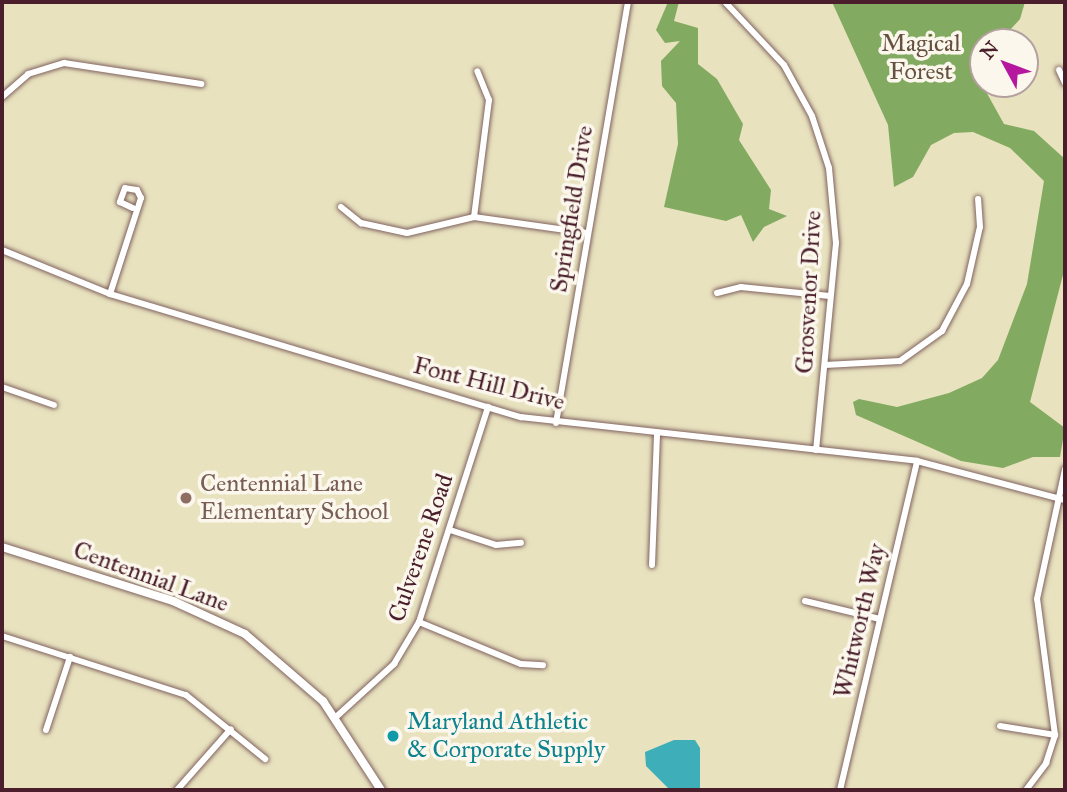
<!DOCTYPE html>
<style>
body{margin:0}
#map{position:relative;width:1067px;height:792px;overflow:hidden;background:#e8e2bf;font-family:"IM FELL Great Primer",serif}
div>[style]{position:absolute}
.forest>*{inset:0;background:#83aa61}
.water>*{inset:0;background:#3eafb8}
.roads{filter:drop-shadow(0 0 2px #81635f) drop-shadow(0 0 2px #81635f)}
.minor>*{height:6px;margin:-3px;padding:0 3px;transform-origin:3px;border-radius:3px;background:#fff}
.tertiary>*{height:8px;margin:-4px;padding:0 4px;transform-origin:4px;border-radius:4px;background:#fff}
.dots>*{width:19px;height:19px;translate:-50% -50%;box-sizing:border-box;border:4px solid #fbf7ec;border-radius:50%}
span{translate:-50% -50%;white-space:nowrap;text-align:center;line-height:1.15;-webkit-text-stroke:7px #fbf7ec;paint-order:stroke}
.park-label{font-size:24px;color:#65513f}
.street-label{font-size:24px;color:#4a1f2b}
.education-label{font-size:24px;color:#785e54}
.left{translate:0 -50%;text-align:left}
.culture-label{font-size:24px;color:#0d838f}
.frame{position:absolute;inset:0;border:4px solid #4a1f2b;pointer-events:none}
.north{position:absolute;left:969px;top:28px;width:70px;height:70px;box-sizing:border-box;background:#fbf7ec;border:2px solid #b4a19f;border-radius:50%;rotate:311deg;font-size:19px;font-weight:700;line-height:28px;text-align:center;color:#4a1f2b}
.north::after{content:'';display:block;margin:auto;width:24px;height:32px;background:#b5179e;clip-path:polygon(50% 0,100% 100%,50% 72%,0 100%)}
</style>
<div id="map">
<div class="forest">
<div style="clip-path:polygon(668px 2px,679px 2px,674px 21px,698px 28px,698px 64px,717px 79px,743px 124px,739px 140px,771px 190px,769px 209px,787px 216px,764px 227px,753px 242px,741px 215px,726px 221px,664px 207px,678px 144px,676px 103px,662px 86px,661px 61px,680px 41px,665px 43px,656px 30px)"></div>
<div style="clip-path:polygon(832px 2px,1025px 2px,1020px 19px,999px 42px,983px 42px,974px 70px,1004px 124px,1034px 131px,1065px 159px,1065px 267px,1030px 402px,1065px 428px,1060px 457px,1033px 457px,1003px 468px,961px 461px,856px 415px,853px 402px,859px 399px,897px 407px,949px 393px,982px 378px,998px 360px,1027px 284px,1044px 181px,1010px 148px,973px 132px,954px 133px,931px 145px,913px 177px,894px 187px,888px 125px)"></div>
</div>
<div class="water">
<div style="clip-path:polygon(674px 740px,695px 740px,700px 748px,700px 790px,670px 790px,646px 766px,645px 752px)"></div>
</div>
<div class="roads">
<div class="minor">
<div style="left:725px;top:2px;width:86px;rotate:46.9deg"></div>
<div style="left:784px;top:65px;width:58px;rotate:61.2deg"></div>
<div style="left:812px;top:116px;width:55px;rotate:71.9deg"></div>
<div style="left:829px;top:168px;width:75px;rotate:84.7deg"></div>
<div style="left:836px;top:243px;width:208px;rotate:95.5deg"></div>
<div style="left:1059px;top:70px;width:14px;rotate:65deg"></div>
<div style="left:2px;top:97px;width:35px;rotate:-41deg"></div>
<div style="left:28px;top:74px;width:38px;rotate:-17deg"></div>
<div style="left:64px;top:63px;width:139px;rotate:8.7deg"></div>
<div style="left:341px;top:207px;width:26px;rotate:39deg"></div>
<div style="left:361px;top:223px;width:47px;rotate:12.3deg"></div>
<div style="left:407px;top:233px;width:69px;rotate:-13.4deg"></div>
<div style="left:474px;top:217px;width:114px;rotate:8.1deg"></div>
<div style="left:474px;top:217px;width:118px;rotate:-82.7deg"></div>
<div style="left:489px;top:100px;width:31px;rotate:-112deg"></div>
<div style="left:2px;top:250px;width:117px;rotate:22.2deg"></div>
<div style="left:110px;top:294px;width:429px;rotate:16.7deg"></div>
<div style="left:521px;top:417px;width:398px;rotate:6.3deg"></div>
<div style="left:917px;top:461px;width:153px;rotate:14.8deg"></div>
<div style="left:717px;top:293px;width:25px;rotate:-14deg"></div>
<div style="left:741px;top:287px;width:89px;rotate:5.8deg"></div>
<div style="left:110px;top:294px;width:101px;rotate:-72.1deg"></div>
<div style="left:141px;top:198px;width:9px;rotate:-117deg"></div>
<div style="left:137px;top:190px;width:12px;rotate:-171deg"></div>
<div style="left:125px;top:188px;width:15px;rotate:110deg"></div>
<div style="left:120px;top:202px;width:14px;rotate:25deg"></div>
<div style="left:825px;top:365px;width:75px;rotate:-3.1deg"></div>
<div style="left:900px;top:361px;width:52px;rotate:-35.5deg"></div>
<div style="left:942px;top:331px;width:53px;rotate:-62deg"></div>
<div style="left:967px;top:284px;width:58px;rotate:-77.2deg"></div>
<div style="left:980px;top:227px;width:28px;rotate:-94deg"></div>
<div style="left:2px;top:387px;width:55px;rotate:19.1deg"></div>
<div style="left:556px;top:423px;width:427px;rotate:-80.3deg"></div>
<div style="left:450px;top:530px;width:48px;rotate:18.1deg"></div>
<div style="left:496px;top:545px;width:25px;rotate:-5deg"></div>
<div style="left:652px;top:565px;width:131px;rotate:-87.8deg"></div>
<div style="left:805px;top:601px;width:77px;rotate:13.5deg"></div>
<div style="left:419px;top:622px;width:110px;rotate:22.4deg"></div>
<div style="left:521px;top:664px;width:22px;rotate:3deg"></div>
<div style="left:2px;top:636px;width:193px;rotate:17.8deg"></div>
<div style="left:186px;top:695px;width:102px;rotate:39deg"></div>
<div style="left:336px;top:717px;width:79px;rotate:-42.4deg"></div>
<div style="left:394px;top:664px;width:49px;rotate:-59.2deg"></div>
<div style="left:419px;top:622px;width:226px;rotate:-72.2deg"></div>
<div style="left:1000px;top:726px;width:56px;rotate:9.3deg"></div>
<div style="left:46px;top:730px;width:77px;rotate:-71.8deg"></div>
<div style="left:177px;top:790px;width:81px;rotate:-48.5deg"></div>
<div style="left:840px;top:790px;width:338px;rotate:-76.8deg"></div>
<div style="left:1026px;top:790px;width:34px;rotate:-53deg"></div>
<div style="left:1046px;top:763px;width:29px;rotate:-72deg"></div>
<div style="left:1055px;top:735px;width:137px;rotate:-97.5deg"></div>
<div style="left:1037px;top:599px;width:133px;rotate:-77.8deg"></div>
</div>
<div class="tertiary">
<div style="left:2px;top:547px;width:179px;rotate:17.5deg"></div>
<div style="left:173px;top:601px;width:79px;rotate:24.6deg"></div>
<div style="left:245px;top:634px;width:103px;rotate:40.7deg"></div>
<div style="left:323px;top:701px;width:106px;rotate:56.9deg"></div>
</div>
</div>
<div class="dots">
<div style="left:186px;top:498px;background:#8d6e63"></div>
<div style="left:393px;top:736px;background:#0f9aa8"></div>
</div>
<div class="park-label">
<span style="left:921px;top:58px">Magical<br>Forest</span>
</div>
<div class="street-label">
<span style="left:572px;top:209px;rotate:-81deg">Springfield Drive</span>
<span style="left:809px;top:292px;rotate:-87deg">Grosvenor Drive</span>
<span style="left:489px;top:384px;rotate:14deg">Font Hill Drive</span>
<span style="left:421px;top:548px;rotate:-71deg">Culverene Road</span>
<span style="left:151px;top:577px;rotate:20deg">Centennial Lane</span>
<span style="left:860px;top:621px;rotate:-77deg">Whitworth Way</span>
</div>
<div class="education-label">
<span class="left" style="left:200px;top:498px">Centennial Lane<br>Elementary School</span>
</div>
<div class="culture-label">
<span class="left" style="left:407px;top:736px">Maryland Athletic<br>&amp; Corporate Supply</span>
</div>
<div class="frame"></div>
<div class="north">N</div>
</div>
